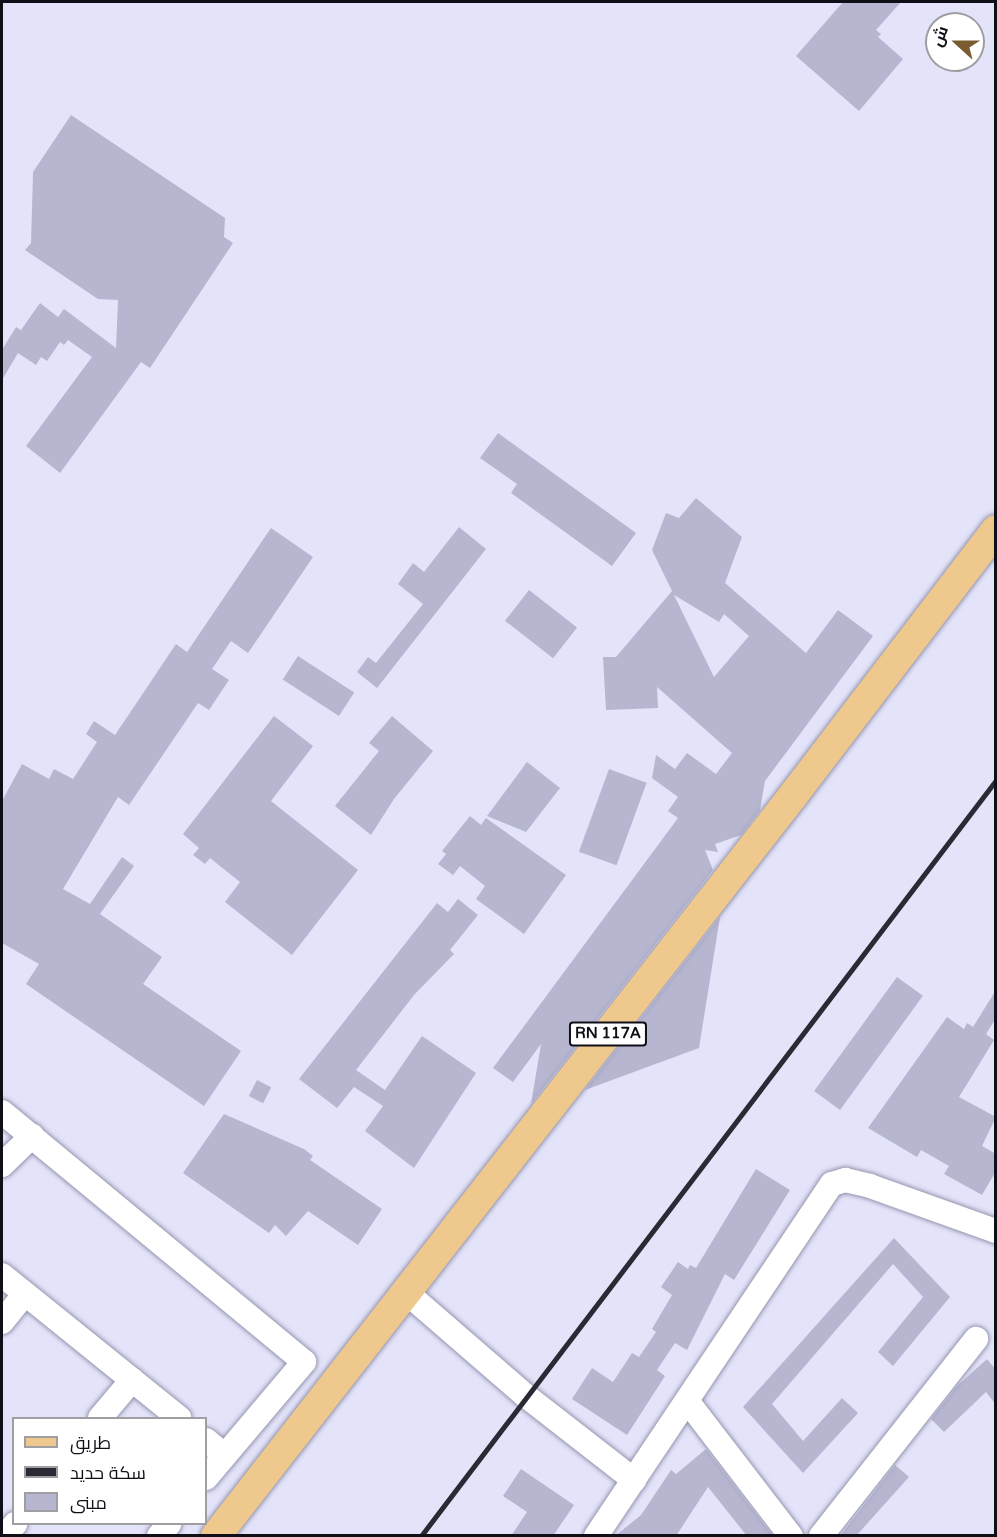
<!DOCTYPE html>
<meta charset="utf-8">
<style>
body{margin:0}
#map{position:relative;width:997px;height:1537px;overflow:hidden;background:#e3e4fa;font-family:"Varela Round",Cairo,sans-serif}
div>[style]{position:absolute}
.building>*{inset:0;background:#b6b6d1;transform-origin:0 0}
.roads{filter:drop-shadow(0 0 2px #9595af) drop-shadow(0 0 2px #9595af)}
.minor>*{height:24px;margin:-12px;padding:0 12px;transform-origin:12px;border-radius:12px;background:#fff}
.major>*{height:30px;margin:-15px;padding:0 15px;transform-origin:15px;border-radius:15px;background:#eec88c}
.rail>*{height:4.5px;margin:-2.25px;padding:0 2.25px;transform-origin:2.25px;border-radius:2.25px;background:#2a2a35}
span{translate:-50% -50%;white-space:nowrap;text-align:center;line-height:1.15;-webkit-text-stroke:4.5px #fff;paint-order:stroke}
.shield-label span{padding:2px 4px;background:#fff;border:2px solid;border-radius:4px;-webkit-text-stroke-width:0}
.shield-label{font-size:15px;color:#0f0f18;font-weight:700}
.frame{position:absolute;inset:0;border:3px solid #0f0f18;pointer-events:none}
.legend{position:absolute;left:12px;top:1417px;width:195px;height:108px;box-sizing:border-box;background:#fff;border:2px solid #9f9fa3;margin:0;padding:8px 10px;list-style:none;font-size:18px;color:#0f0f18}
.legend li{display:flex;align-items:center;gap:12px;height:30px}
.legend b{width:30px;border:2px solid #9f9fa3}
.north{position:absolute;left:925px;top:12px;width:60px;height:60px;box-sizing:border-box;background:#fff;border:2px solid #9f9fa3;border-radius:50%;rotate:291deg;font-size:16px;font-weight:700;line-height:24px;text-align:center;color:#0f0f18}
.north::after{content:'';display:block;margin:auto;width:21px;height:27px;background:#795c30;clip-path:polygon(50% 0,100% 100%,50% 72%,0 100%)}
</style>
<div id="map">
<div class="building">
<div style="clip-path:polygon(843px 2px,901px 2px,876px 30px,881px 34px,878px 37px,903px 59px,859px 111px,796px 56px)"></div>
<div style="clip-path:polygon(71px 115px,225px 218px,224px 237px,233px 243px,150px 368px,141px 362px,60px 473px,26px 446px,92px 357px,68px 340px,64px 345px,60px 342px,47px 361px,41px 357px,36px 365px,18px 353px,2px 380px,2px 350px,16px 327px,21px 330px,40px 303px,58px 317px,64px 309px,116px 348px,118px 300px,98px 299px,25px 250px,31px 243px,33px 172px)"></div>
<div style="clip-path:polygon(498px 433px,636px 533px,612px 566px,511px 493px,517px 484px,480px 458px)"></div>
<div style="clip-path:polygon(evenodd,696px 498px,742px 537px,725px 583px,806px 653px,838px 610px,873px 636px,765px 781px,760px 810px,741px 835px,715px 844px,718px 852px,705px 850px,713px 870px,531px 1104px,541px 1044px,513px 1082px,493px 1068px,678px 818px,668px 811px,678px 797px,652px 778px,656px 755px,675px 769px,687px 753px,716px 774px,732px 753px,657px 687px,658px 708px,606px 710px,603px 657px,616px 657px,672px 591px,652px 550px,666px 513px,679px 518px,696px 498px,674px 595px,719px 622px,724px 614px,749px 636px,714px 677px,674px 595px)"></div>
<div style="clip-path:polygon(459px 527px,486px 549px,377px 688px,357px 672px,368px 657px,376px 663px,423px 604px,398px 584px,413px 563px,424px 572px)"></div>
<div style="clip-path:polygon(271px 528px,313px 557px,248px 653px,231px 641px,212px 669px,229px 680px,209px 710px,198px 703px,129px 805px,118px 797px,63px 889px,90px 904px,122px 857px,134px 866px,100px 914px,162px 957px,143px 984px,241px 1051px,204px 1106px,26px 984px,39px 964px,2px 943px,2px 801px,22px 764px,49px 779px,54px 769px,73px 779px,97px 742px,86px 734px,94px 721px,115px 735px,176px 644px,187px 652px)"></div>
<div style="left:529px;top:590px;width:61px;height:39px;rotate:38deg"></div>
<div style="left:298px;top:656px;width:67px;height:28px;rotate:33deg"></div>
<div style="clip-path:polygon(274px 716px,313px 746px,271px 801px,358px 870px,292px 955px,225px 902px,240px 882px,210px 858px,205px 864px,193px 855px,199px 848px,183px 834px)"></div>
<div style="clip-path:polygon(392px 716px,433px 751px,394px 799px,371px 835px,335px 806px,379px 751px,369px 743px)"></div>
<div style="clip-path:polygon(527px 762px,560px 788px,526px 832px,487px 816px)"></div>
<div style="left:609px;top:769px;width:40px;height:88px;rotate:20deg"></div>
<div style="clip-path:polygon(470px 816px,481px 825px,486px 818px,566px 875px,524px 934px,476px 899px,485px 886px,460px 866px,453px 875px,438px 864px,446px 854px,442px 851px)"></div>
<div style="clip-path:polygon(458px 899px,478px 915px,450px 950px,454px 954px,414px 995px,356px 1070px,385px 1090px,422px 1036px,476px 1073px,414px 1168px,365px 1131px,383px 1106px,354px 1087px,337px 1108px,299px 1079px,437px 903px,448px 912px)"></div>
<div style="clip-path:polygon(720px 917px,699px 1048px,585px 1090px)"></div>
<div style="left:897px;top:977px;width:32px;height:141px;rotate:36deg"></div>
<div style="clip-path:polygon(996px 990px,996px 1018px,986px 1034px,994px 1040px,959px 1097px,996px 1117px,982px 1146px,996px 1154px,996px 1171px,982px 1195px,944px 1174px,949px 1166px,921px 1150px,917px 1157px,868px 1128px,947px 1017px,964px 1029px,967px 1023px,973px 1027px)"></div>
<div style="left:257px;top:1080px;width:16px;height:18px;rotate:27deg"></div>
<div style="clip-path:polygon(224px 1114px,304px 1149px,313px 1156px,310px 1160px,382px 1209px,358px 1245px,308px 1211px,286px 1236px,275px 1225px,269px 1233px,183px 1173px)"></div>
<div style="clip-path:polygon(756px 1169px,790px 1190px,734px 1280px,725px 1274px,687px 1350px,675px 1343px,657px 1370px,665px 1376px,627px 1435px,572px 1399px,592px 1368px,613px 1382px,632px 1353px,639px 1357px,656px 1332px,652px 1329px,672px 1295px,661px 1287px,678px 1262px,688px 1269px,690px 1265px,696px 1268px)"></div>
<div style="clip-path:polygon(894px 1238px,950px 1297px,893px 1366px,878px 1352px,923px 1297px,893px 1264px,772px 1404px,803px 1441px,842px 1398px,858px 1413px,803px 1473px,743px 1407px)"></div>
<div style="clip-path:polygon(987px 1359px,996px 1370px,996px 1405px,986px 1392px,944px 1432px,931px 1419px,957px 1386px)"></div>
<div style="clip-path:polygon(706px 1449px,773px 1536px,747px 1536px,708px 1487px,676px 1536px,615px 1536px,641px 1515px,671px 1470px,676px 1474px)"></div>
<div style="clip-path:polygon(895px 1465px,909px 1477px,856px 1536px,840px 1536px)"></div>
<div style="clip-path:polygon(521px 1469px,574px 1505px,553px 1536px,511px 1536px,527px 1512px,503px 1496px)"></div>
</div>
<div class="roads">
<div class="minor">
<div style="left:2px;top:1112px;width:392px;rotate:39.6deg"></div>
<div style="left:304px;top:1362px;width:152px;rotate:130.2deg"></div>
<div style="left:2px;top:1165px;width:42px;rotate:-44deg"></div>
<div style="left:2px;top:1275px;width:228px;rotate:38.9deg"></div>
<div style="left:407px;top:1293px;width:157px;rotate:40.9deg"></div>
<div style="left:526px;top:1396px;width:137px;rotate:37.9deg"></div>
<div style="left:2px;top:1322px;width:36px;rotate:-51deg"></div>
<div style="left:688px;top:1402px;width:169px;rotate:52.5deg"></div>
<div style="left:100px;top:1418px;width:50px;rotate:-49.9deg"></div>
<div style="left:206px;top:1440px;width:23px;rotate:40deg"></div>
<div style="left:5px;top:1536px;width:16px;rotate:-50deg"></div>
<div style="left:159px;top:1536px;width:16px;rotate:-50deg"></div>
<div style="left:596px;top:1536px;width:424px;rotate:-56.2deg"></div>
<div style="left:832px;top:1184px;width:14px;rotate:-17deg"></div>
<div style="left:845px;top:1180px;width:26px;rotate:13deg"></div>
<div style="left:870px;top:1186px;width:134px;rotate:19.7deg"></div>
<div style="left:821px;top:1536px;width:251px;rotate:-51.8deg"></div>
</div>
<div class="major">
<div style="left:216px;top:1536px;width:942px;rotate:-52.07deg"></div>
<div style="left:795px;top:793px;width:331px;rotate:-52.6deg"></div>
</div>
</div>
<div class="rail">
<div style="left:421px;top:1536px;width:950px;rotate:-52.74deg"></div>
</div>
<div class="shield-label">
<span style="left:608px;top:1034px">RN 117A</span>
</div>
<div class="frame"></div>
<ul class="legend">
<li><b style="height:8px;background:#eec88c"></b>طريق</li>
<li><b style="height:8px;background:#2a2a35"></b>سكة حديد</li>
<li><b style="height:16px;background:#b6b6d1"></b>مبنى</li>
</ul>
<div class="north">ش</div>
</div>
